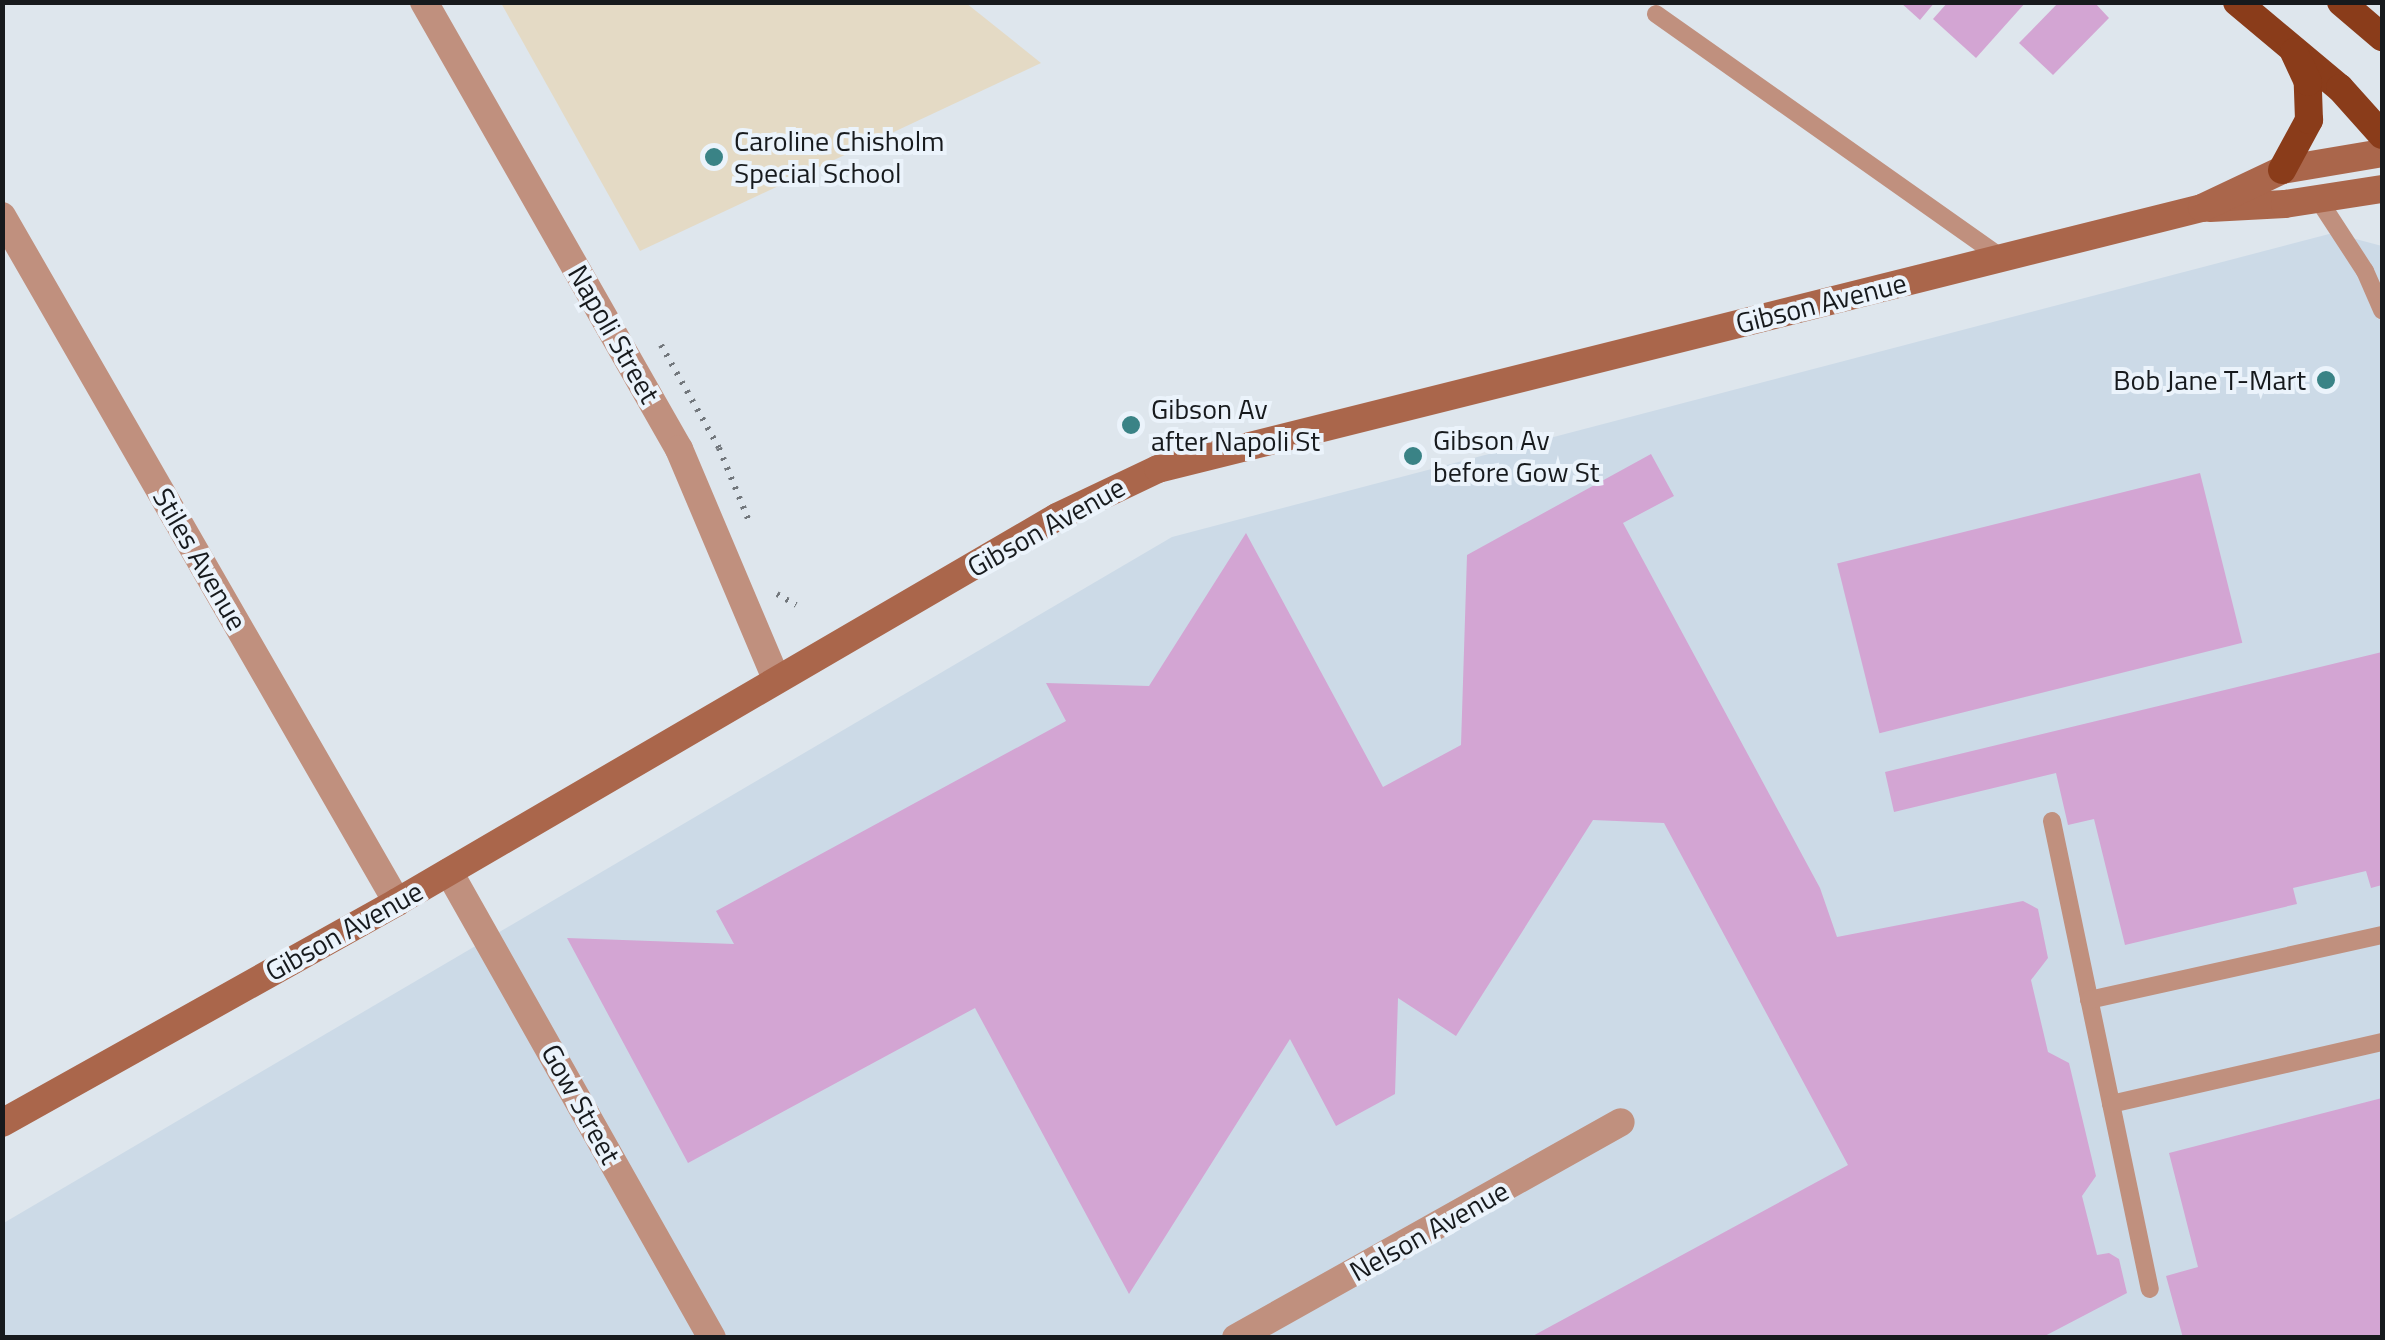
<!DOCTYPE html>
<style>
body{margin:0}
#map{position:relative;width:2385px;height:1340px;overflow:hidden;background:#dee6ed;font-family:"Titillium Web",sans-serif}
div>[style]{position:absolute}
.built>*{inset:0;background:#ccdae7}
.education>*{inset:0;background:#e4dac5}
.building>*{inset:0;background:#d3a5d3;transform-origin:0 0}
.path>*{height:6px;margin-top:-3px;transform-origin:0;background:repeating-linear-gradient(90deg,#72777c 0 2.5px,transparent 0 10.5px)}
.service>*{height:18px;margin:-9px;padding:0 9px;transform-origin:9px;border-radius:9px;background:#c0907e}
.minor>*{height:28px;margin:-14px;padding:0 14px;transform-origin:14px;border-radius:14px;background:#c0907e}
.secondary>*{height:28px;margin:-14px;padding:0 14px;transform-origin:14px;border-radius:14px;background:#aa664b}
.trunk>*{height:28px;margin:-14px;padding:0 14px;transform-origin:14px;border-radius:14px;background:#8a3c1a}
.dots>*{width:28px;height:28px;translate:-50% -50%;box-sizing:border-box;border:5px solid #ebf3fb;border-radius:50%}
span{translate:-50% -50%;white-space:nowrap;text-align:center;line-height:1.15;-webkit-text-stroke:8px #ebf3fb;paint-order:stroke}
.poi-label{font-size:28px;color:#171a1d}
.left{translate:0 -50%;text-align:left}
.right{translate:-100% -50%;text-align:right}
.street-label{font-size:28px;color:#171a1d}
.frame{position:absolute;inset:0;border:5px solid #171a1d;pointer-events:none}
</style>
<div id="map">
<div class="built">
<div style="clip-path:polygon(2333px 233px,2382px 246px,2382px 1337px,3px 1338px,2px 1224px,1172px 537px)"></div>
</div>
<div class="education">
<div style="clip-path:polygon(501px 3px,966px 3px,1041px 63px,640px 251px)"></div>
</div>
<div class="building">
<div style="clip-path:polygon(1900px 2px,1935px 2px,1920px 20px)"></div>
<div style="clip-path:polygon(1948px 2px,2026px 2px,1976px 58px,1933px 19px)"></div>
<div style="clip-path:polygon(2059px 2px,2094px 2px,2109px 18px,2053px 75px,2019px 43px)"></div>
<div style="clip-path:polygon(1651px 454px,1674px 496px,1623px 523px,1820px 888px,1837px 937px,2023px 901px,2038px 909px,2048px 958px,2031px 980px,2048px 1052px,2069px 1063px,2096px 1176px,2082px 1196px,2097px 1255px,2109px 1253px,2119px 1259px,2127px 1293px,2041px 1338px,1529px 1338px,1848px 1165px,1664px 823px,1593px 820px,1456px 1036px,1398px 998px,1395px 1094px,1336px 1126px,1290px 1039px,1129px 1294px,975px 1008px,688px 1163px,567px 938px,734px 944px,716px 911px,1066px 721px,1046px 683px,1149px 686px,1246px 533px,1383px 787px,1461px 745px,1467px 555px)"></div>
<div style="left:2200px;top:473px;width:175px;height:374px;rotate:76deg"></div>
<div style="clip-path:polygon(2382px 652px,2382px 885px,2371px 888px,2366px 871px,2293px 888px,2297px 904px,2125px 945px,2094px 819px,2068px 825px,2056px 773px,1894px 812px,1885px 772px)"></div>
<div style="clip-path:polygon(2382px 1098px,2382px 1338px,2183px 1338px,2166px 1276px,2198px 1267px,2169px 1153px)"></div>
</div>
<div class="path">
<div style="left:661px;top:345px;width:118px;rotate:60.6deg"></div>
<div style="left:719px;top:448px;width:79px;rotate:67.7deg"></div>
<div style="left:777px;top:594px;width:22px;rotate:30deg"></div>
</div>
<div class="service">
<div style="left:1656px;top:14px;width:423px;rotate:35.2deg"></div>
<div style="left:2318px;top:199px;width:86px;rotate:56.9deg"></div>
<div style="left:2365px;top:271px;width:43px;rotate:66.4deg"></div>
<div style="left:2052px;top:821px;width:478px;rotate:78.2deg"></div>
<div style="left:2089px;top:1000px;width:300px;rotate:-12.5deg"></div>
<div style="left:2111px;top:1104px;width:278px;rotate:-12.9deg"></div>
</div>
<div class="minor">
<div style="left:424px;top:2px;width:515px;rotate:60.3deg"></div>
<div style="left:679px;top:449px;width:250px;rotate:67.1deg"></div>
<div style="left:2px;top:216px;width:792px;rotate:60.07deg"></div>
<div style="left:449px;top:872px;width:535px;rotate:60.56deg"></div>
<div style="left:1236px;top:1338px;width:441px;rotate:-29.3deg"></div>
</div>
<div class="secondary">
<div style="left:2210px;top:208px;width:75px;rotate:-3.1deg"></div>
<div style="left:2285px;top:204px;width:98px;rotate:-8.8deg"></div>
<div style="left:2px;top:1123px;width:453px;rotate:-29.2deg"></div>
<div style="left:397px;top:902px;width:764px;rotate:-30.26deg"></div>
<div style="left:1057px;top:517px;width:112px;rotate:-25.4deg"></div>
<div style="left:1158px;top:469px;width:1076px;rotate:-14.04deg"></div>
<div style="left:2202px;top:208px;width:89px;rotate:-25.4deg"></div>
<div style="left:2282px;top:170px;width:101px;rotate:-9.6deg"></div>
</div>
<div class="trunk">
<div style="left:2237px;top:2px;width:134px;rotate:39.9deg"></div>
<div style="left:2340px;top:88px;width:63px;rotate:48.2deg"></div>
<div style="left:2341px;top:2px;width:54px;rotate:40.5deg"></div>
<div style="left:2282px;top:170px;width:57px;rotate:-61.6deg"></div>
<div style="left:2309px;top:120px;width:38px;rotate:-92deg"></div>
<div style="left:2308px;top:82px;width:33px;rotate:-115deg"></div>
</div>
<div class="dots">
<div style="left:714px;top:157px;background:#3a8386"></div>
<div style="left:2326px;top:380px;background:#3a8386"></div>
<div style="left:1131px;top:425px;background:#3a8386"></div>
<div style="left:1413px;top:456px;background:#3a8386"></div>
</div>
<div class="poi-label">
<span class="left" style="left:734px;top:157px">Caroline Chisholm<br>Special School</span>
<span class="right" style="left:2306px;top:380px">Bob Jane T-Mart</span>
<span class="left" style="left:1151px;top:425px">Gibson Av<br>after Napoli St</span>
<span class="left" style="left:1433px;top:456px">Gibson Av<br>before Gow St</span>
</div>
<div class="street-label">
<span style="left:1821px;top:303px;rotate:-14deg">Gibson Avenue</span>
<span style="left:614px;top:334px;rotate:60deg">Napoli Street</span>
<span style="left:1046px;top:527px;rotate:-29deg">Gibson Avenue</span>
<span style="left:200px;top:559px;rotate:60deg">Stiles Avenue</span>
<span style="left:344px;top:931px;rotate:-29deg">Gibson Avenue</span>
<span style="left:581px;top:1104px;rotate:61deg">Gow Street</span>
<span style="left:1429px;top:1231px;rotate:-29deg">Nelson Avenue</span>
</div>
<div class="frame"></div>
</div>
